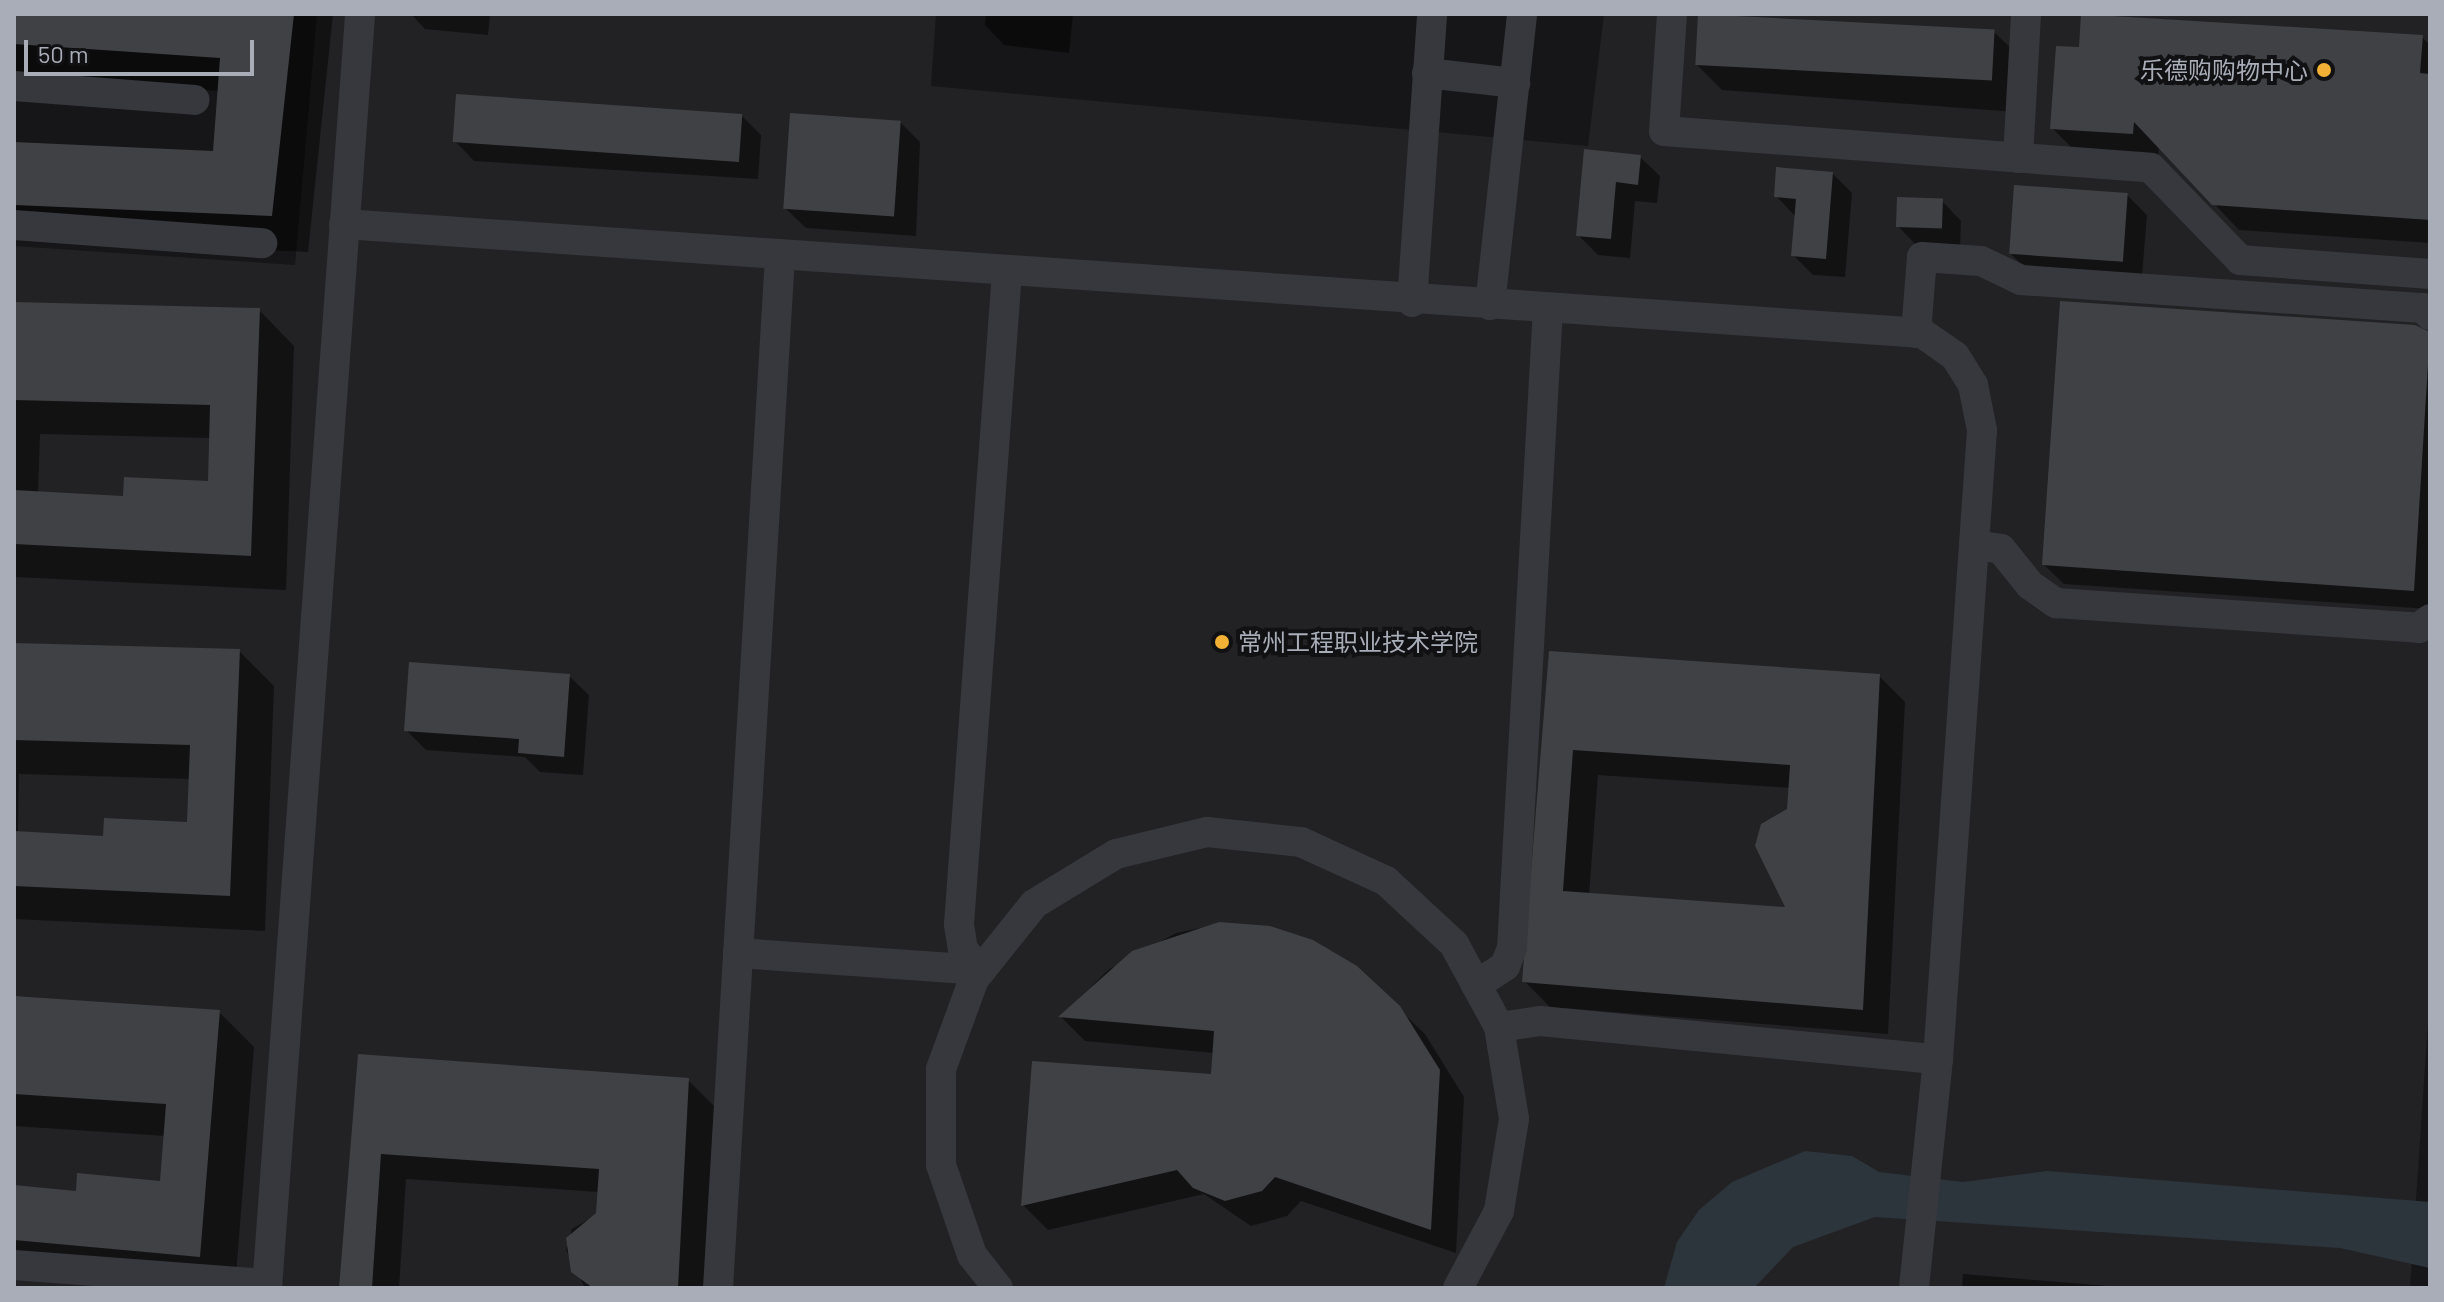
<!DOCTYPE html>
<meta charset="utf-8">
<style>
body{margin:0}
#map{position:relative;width:2444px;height:1302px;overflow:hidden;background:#161618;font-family:Barlow,"Noto Sans SC",sans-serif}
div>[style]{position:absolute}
.built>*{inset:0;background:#222225}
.water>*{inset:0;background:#2c353c}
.shadow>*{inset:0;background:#0007}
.building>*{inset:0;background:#404145;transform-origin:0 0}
.minor>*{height:30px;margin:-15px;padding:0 15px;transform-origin:15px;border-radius:15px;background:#37383d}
.dots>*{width:22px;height:22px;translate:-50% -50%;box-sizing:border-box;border:4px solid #111113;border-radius:50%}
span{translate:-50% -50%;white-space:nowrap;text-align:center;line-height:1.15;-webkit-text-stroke:8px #111113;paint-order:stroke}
.poi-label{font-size:24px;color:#a8adb8}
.right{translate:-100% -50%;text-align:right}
.left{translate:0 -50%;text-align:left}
.frame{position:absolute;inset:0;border:16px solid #a8adb8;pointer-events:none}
.scale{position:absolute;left:24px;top:40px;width:230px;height:36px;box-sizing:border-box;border:4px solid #a8adb8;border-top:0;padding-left:10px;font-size:24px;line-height:28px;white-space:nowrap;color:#a8adb8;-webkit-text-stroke:6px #111113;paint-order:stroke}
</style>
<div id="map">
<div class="built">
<div style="clip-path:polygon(317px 14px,936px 14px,931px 86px,1588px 146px,1604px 14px,2430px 14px,2430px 993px,2410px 1288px,14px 1288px,14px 246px,295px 265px)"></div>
</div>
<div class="water">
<div style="clip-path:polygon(1805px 1151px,1852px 1156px,1879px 1172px,1963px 1182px,2047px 1171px,2430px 1202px,2430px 1268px,2340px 1248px,1875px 1217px,1793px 1247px,1754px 1288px,1664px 1288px,1677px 1242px,1699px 1210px,1732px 1182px)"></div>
</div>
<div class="shadow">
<div style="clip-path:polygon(14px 14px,333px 14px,308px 252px,14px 239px,14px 144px,214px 153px,219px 91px,14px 77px)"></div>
<div style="clip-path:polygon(411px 14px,490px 14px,488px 35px,425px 29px)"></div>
<div style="clip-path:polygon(986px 14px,1073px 14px,1069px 53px,1004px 45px,985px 25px)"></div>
<div style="clip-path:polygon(1700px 14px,1994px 32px,2020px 57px,2016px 112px,1722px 90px,1696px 64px)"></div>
<div style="clip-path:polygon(2083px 14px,2422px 37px,2430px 45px,2430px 243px,2239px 230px,2159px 146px,2158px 159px,2077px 153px,2052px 128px,2081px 49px)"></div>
<div style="clip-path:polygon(741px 115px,761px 135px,758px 179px,474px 161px,455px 141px)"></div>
<div style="clip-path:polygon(900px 122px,920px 142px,916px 236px,806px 228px,786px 209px)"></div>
<div style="clip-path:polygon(1586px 151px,1640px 157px,1660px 176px,1657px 203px,1635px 201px,1630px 258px,1598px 255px,1578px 235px)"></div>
<div style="clip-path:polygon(1833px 174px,1852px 193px,1845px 277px,1813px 275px,1793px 255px,1796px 217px,1776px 196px)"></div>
<div style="clip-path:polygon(2127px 195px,2147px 215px,2141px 288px,2030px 273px,2010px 253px)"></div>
<div style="clip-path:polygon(1942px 201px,1961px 221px,1960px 249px,1917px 246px,1898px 226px)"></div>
<div style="clip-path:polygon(2062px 303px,2430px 334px,2430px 609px,2064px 584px,2044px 565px)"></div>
<div style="clip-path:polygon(evenodd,14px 304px,259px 310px,294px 346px,286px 590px,14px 577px,14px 304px,40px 434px,211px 438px,210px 484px,125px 498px,38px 492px,40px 434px)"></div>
<div style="clip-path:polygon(evenodd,14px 645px,239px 651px,274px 686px,265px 931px,14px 919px,14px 645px,19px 774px,191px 779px,189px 824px,105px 838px,18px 832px,19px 774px)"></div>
<div style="clip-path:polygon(evenodd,1551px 653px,1879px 676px,1905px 702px,1888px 1034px,1550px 1007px,1524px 981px,1551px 653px,1598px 775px,1791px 788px,1789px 909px,1589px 895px,1598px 775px)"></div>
<div style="clip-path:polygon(569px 676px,589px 695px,583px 775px,540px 772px,525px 757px,426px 750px,406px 730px)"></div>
<div style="clip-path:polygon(1220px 924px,1398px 1008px,1425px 1034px,1464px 1097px,1456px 1253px,1301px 1201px,1287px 1216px,1251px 1226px,1204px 1194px,1048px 1230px,1023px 1205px,1213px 1076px,1214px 1053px,1085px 1041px,1061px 1017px,1108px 970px,1176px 933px)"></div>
<div style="clip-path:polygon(14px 998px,219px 1012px,254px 1047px,235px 1288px,14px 1271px,14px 1187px,77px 1193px,162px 1183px,166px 1136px,14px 1126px)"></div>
<div style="clip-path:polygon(360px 1056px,688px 1080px,714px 1106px,705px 1288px,585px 1288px,566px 1250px,572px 1229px,598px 1214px,599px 1192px,406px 1179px,399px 1288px,341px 1288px)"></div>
<div style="clip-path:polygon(1963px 1274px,2132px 1288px,1962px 1288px)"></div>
</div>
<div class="building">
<div style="clip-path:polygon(14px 14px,294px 14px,272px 216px,14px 205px,14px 142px,213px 151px,220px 58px,14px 44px)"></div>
<div style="left:1698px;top:14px;width:297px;height:51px;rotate:3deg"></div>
<div style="clip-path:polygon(2081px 14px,2423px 35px,2420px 73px,2430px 74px,2430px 220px,2212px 205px,2134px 122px,2133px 134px,2050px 129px,2056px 46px,2079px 47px)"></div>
<div style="left:456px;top:94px;width:287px;height:48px;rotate:4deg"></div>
<div style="left:790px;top:113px;width:111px;height:96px;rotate:4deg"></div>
<div style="clip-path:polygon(1584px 149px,1641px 155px,1638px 185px,1616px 182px,1611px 239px,1576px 236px)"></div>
<div style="clip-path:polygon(1776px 167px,1833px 172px,1826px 259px,1791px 256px,1796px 199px,1774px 197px)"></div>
<div style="left:2014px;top:185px;width:114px;height:69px;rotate:4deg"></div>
<div style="left:1897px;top:197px;width:46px;height:30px;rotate:2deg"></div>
<div style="clip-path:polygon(2060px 301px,2415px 325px,2430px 332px,2414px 591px,2042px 565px)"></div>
<div style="clip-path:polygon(14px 302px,260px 308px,251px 556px,14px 544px,14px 490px,123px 496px,124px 477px,208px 481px,210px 405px,14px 400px)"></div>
<div style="clip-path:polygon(14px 643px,240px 649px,230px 896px,14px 886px,14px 831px,103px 836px,104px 818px,187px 822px,190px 745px,14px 740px)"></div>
<div style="clip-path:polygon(evenodd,1549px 651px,1880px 674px,1863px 1010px,1522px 982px,1549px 651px,1573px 750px,1790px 765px,1787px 809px,1761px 824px,1755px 846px,1785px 907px,1563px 891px,1573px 750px)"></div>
<div style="clip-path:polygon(409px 662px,570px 674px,564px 757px,518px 753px,519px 739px,404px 731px)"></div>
<div style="clip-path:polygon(1219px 922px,1270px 926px,1313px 940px,1357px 966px,1400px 1006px,1440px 1070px,1431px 1230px,1275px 1177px,1262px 1191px,1225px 1201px,1193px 1188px,1177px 1170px,1021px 1206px,1032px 1061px,1211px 1074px,1214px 1031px,1058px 1017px,1132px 951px)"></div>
<div style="clip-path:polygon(14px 996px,220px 1010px,200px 1257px,14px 1240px,14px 1185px,76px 1191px,77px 1173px,160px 1181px,166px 1104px,14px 1094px)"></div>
<div style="clip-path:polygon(358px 1054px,689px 1078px,678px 1288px,593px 1288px,571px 1272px,566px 1238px,596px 1213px,599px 1169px,381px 1154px,372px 1288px,339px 1288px)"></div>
</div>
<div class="minor">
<div style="left:1672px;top:14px;width:117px;rotate:93.9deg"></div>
<div style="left:1664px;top:131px;width:488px;rotate:4.3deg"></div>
<div style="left:2151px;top:168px;width:128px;rotate:45.9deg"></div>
<div style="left:2240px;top:260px;width:191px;rotate:4.2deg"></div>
<div style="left:1427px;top:73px;width:89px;rotate:6.5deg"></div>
<div style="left:14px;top:86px;width:181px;rotate:4.4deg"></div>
<div style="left:2018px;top:158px;width:144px;rotate:-86.8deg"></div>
<div style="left:344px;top:224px;width:1582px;rotate:3.95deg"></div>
<div style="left:1922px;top:333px;width:40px;rotate:34.9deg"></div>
<div style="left:1955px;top:356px;width:34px;rotate:58deg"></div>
<div style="left:1973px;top:385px;width:46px;rotate:78.7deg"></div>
<div style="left:1982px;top:430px;width:631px;rotate:94deg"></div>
<div style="left:1938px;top:1059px;width:230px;rotate:96deg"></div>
<div style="left:14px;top:225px;width:249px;rotate:4.2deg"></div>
<div style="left:1412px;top:302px;width:289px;rotate:-86deg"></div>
<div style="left:1490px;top:305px;width:293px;rotate:-83.7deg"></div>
<div style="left:1916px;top:333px;width:76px;rotate:-85.5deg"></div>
<div style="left:1922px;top:257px;width:59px;rotate:3.9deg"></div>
<div style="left:1981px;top:261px;width:44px;rotate:25.4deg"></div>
<div style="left:2021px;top:280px;width:403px;rotate:4deg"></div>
<div style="left:2423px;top:308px;width:10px;rotate:45deg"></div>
<div style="left:1974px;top:545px;width:27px;rotate:8deg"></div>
<div style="left:2001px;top:549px;width:46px;rotate:51.1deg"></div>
<div style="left:2030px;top:585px;width:32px;rotate:35deg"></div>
<div style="left:2056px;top:603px;width:364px;rotate:3.9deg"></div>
<div style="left:2419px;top:628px;width:14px;rotate:-39deg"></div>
<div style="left:738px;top:953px;width:244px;rotate:4deg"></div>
<div style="left:981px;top:970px;width:27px;rotate:-132deg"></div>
<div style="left:963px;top:950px;width:26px;rotate:-99deg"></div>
<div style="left:959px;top:924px;width:654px;rotate:-85.79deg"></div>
<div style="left:1476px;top:985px;width:35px;rotate:-33deg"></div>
<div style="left:1505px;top:966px;width:19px;rotate:-69deg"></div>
<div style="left:1512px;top:948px;width:640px;rotate:-86.78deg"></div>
<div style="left:1499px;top:1027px;width:41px;rotate:-8.3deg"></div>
<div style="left:1540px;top:1021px;width:400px;rotate:5.5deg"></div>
<div style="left:14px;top:1265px;width:254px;rotate:4.3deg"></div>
<div style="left:267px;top:1288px;width:1277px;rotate:-85.82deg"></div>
<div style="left:718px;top:1288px;width:1034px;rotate:-86.56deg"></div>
<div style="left:998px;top:1288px;width:42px;rotate:-128.2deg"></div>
<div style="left:972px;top:1255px;width:95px;rotate:-109deg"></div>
<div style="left:941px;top:1165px;width:96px;rotate:-90deg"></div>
<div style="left:941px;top:1069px;width:96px;rotate:-69.9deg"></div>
<div style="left:974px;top:979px;width:96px;rotate:-51.3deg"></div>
<div style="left:1034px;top:904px;width:96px;rotate:-31.4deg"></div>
<div style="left:1116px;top:854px;width:94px;rotate:-13.6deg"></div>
<div style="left:1207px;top:832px;width:95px;rotate:6.1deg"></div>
<div style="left:1301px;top:842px;width:94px;rotate:24.6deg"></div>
<div style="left:1386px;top:881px;width:93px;rotate:42.8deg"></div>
<div style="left:1454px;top:944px;width:94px;rotate:61.5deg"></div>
<div style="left:1499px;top:1027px;width:93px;rotate:80.7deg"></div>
<div style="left:1514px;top:1119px;width:93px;rotate:99.3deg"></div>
<div style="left:1499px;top:1211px;width:87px;rotate:118deg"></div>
</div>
<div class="dots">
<div style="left:2324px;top:70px;background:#f2b134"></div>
<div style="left:1222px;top:642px;background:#f2b134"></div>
</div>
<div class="poi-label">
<span class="right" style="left:2308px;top:70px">乐德购购物中心</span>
<span class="left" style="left:1238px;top:642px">常州工程职业技术学院</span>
</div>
<div class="frame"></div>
<div class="scale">50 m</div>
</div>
